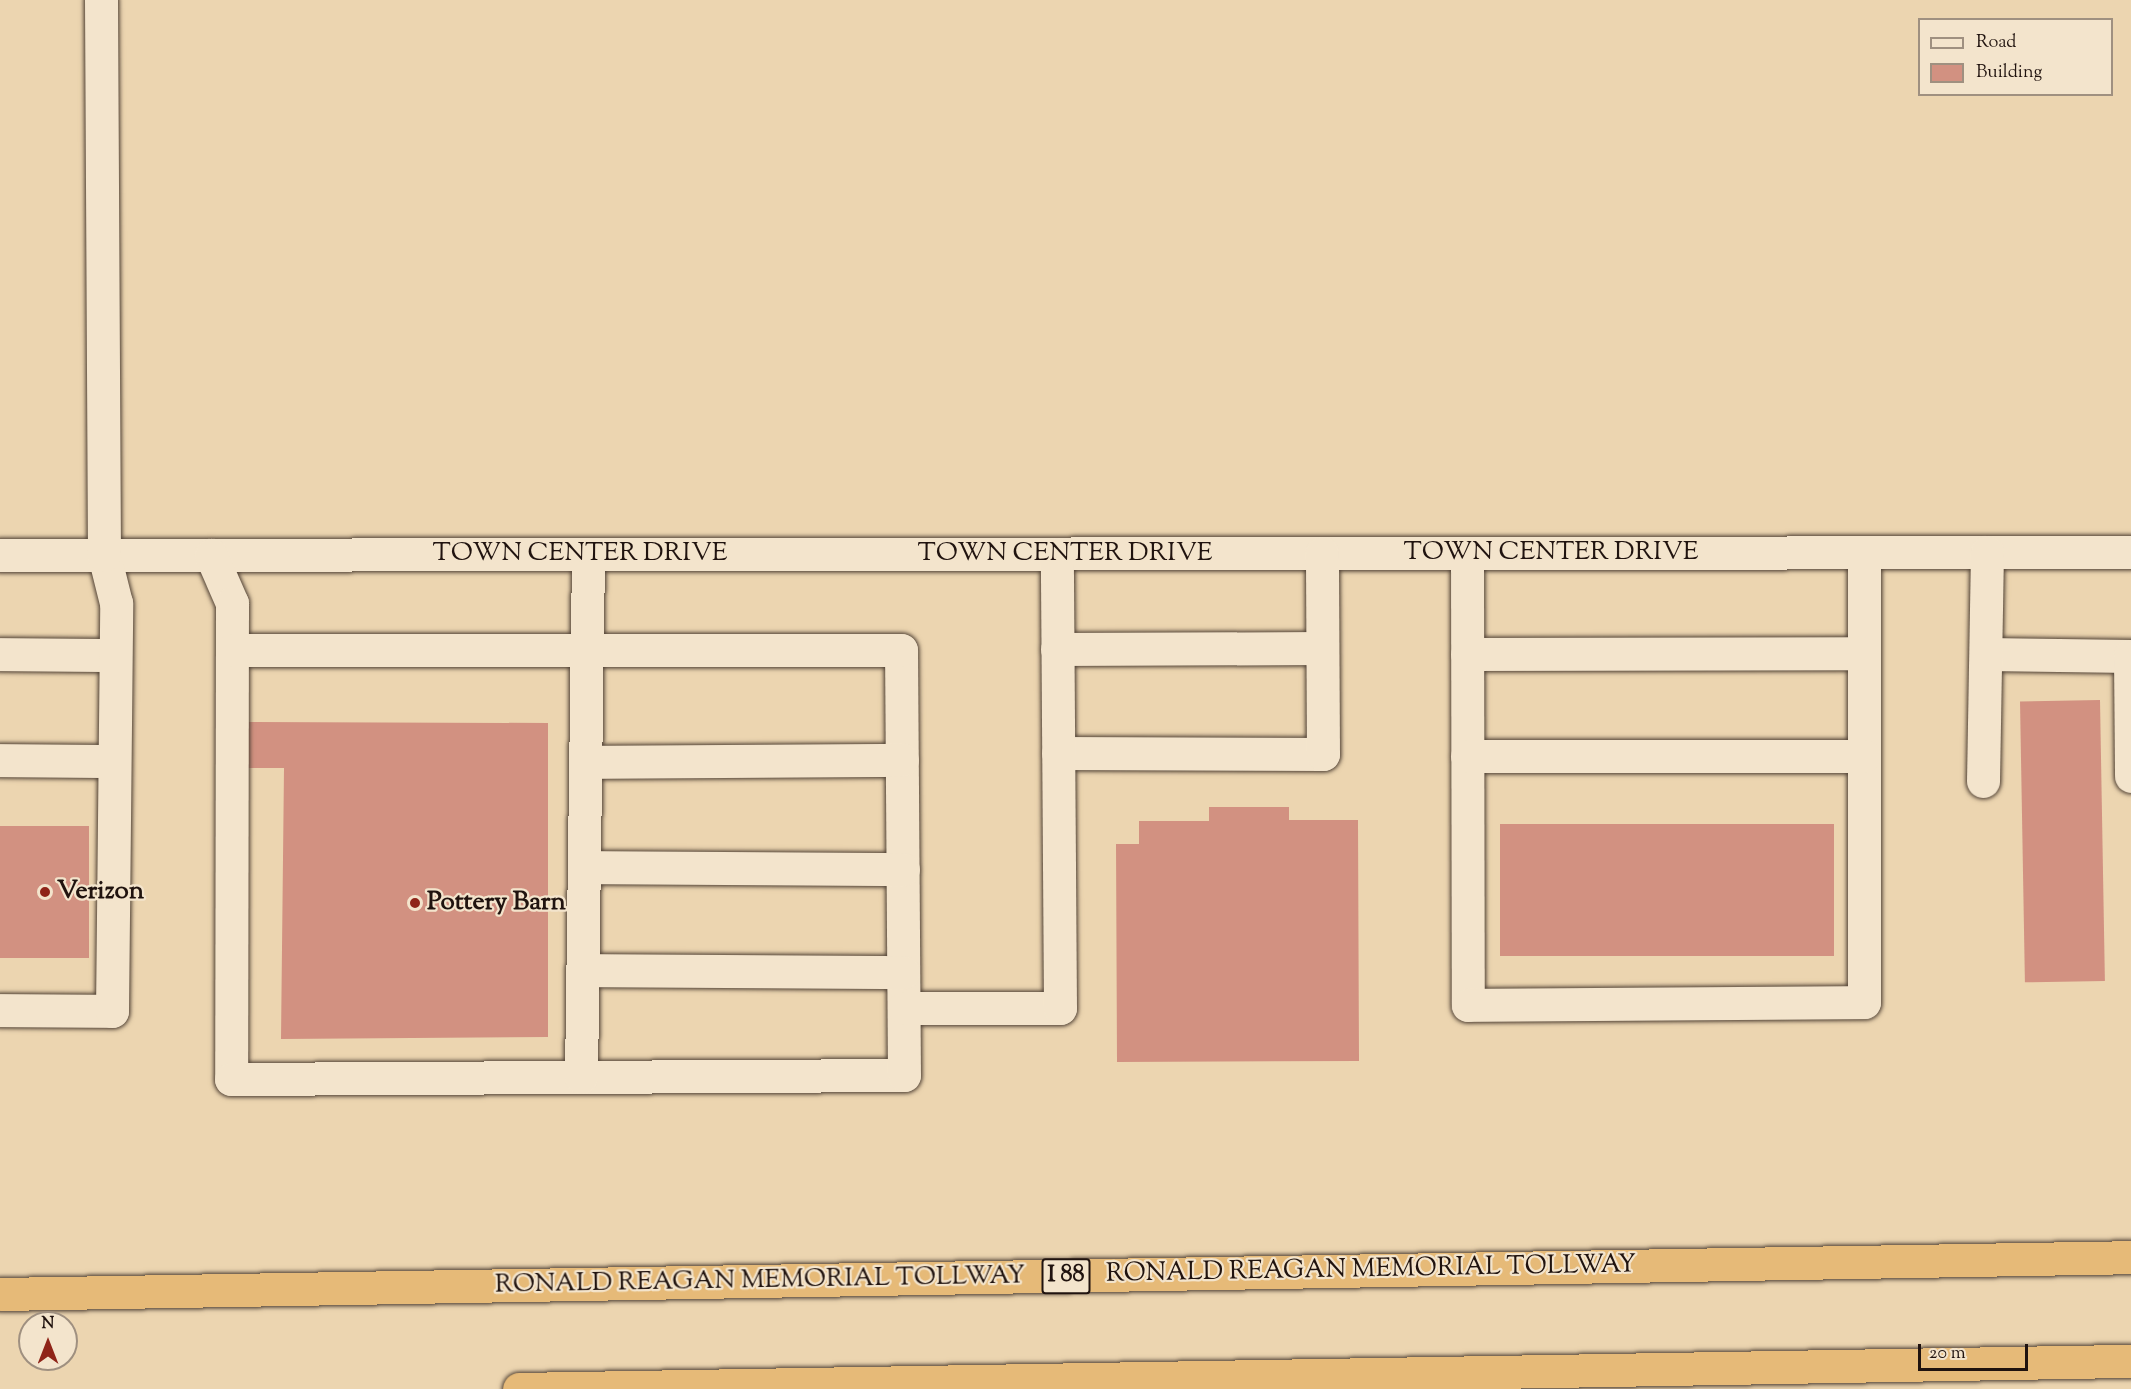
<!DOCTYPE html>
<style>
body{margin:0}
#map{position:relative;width:2131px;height:1389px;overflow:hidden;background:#ecd5b0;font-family:"Sorts Mill Goudy",serif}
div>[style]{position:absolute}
.building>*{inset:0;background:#d29181;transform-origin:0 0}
.roads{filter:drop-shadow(0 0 2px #534437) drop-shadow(0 0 2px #534437)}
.minor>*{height:33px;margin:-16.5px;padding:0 16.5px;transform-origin:16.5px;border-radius:16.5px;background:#f3e4cc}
.highway>*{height:33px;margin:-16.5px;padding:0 16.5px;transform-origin:16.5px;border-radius:16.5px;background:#e6ba78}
.dots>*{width:16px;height:16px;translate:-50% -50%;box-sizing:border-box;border:3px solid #f3e4cc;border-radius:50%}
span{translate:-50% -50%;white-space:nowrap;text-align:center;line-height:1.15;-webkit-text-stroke:4.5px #f3e4cc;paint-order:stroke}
.shield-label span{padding:2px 4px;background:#f3e4cc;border:2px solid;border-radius:4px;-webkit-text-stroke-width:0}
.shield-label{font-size:24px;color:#20130f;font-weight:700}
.street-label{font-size:26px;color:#20130f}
.poi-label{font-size:26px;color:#20130f;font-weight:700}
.left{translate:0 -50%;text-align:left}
.legend{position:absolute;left:1918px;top:18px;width:195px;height:78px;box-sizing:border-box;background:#f3e4cc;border:2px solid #9f9080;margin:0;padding:8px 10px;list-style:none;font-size:18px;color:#20130f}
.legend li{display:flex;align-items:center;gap:12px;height:30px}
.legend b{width:30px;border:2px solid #9f9080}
.north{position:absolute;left:18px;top:1311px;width:60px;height:60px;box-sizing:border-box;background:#f3e4cc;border:2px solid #9f9080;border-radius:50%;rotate:0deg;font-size:16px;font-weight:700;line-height:24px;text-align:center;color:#20130f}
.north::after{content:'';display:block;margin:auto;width:21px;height:27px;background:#8f2418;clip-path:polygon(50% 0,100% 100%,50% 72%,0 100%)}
.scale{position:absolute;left:1918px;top:1344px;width:110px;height:27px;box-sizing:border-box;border:3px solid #20130f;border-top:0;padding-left:8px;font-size:18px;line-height:21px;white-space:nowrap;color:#20130f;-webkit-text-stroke:4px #f3e4cc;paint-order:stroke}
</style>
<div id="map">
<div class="building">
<div style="left:2100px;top:700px;width:281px;height:80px;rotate:89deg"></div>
<div style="clip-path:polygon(238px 722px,548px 723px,548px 1037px,281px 1039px,284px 768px,239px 768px)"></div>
<div style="clip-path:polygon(1209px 807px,1289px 807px,1289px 820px,1358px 820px,1359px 1061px,1117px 1062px,1116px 844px,1139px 844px,1139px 821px,1209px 821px)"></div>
<div style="left:1500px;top:824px;width:334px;height:132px"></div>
<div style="left:0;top:826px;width:89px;height:132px"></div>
</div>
<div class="roads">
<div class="minor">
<div style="left:1467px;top:553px;width:452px;rotate:89.9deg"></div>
<div style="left:1468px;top:1005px;width:396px;rotate:-0.4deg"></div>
<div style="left:1864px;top:1002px;width:450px;rotate:-90deg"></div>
<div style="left:0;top:555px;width:2131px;rotate:-0.08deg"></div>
<div style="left:211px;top:555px;width:52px;rotate:66.4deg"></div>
<div style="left:232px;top:603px;width:476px;rotate:90.1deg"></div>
<div style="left:231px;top:1079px;width:673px;rotate:-0.34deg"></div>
<div style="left:904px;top:1075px;width:425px;rotate:-90.4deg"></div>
<div style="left:901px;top:650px;width:669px;rotate:180deg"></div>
<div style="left:1057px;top:649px;width:265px;rotate:-0.2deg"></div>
<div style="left:0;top:654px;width:115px;rotate:0.5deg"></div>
<div style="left:1467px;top:654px;width:397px;rotate:-0.1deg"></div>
<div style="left:1986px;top:654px;width:145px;rotate:0.8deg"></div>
<div style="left:2130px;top:656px;width:120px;rotate:89.5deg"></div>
<div style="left:1058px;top:753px;width:265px;rotate:0.2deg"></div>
<div style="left:1323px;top:754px;width:201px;rotate:-90.3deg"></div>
<div style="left:1467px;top:756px;width:397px"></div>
<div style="left:0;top:760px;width:114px;rotate:0.5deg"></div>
<div style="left:585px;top:762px;width:317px;rotate:-0.4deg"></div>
<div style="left:1983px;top:781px;width:229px;rotate:-89deg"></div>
<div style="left:584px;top:867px;width:319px;rotate:0.4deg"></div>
<div style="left:583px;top:970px;width:320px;rotate:0.4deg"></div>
<div style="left:904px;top:1008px;width:156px"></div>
<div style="left:1060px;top:1008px;width:454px;rotate:-90.4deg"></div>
<div style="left:0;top:1010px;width:112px;rotate:0.5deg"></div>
<div style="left:112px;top:1011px;width:408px;rotate:-89.4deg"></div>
<div style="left:116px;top:603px;width:49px;rotate:-104deg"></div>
<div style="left:104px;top:555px;width:555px;rotate:-90.31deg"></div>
<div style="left:581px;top:1077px;width:523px;rotate:-89.23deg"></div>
</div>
<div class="highway">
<div style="left:0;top:1294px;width:2131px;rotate:-0.99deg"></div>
<div style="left:519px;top:1389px;width:1612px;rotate:-1deg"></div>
</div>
</div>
<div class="dots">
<div style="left:45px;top:892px;background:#8f2418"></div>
<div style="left:415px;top:903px;background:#8f2418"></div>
</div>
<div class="shield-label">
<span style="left:1066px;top:1276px">I 88</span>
</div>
<div class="street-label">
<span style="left:1551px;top:553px">TOWN CENTER DRIVE</span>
<span style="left:580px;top:554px">TOWN CENTER DRIVE</span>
<span style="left:1065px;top:554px">TOWN CENTER DRIVE</span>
<span style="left:1371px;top:1270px;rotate:-1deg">RONALD REAGAN MEMORIAL TOLLWAY</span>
<span style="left:760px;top:1281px;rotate:-1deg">RONALD REAGAN MEMORIAL TOLLWAY</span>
</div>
<div class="poi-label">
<span class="left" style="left:57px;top:892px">Verizon</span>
<span class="left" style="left:427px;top:903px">Pottery Barn</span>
</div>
<ul class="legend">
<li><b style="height:8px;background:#f3e4cc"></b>Road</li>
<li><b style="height:16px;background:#d29181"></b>Building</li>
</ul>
<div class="north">N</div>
<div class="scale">20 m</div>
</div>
